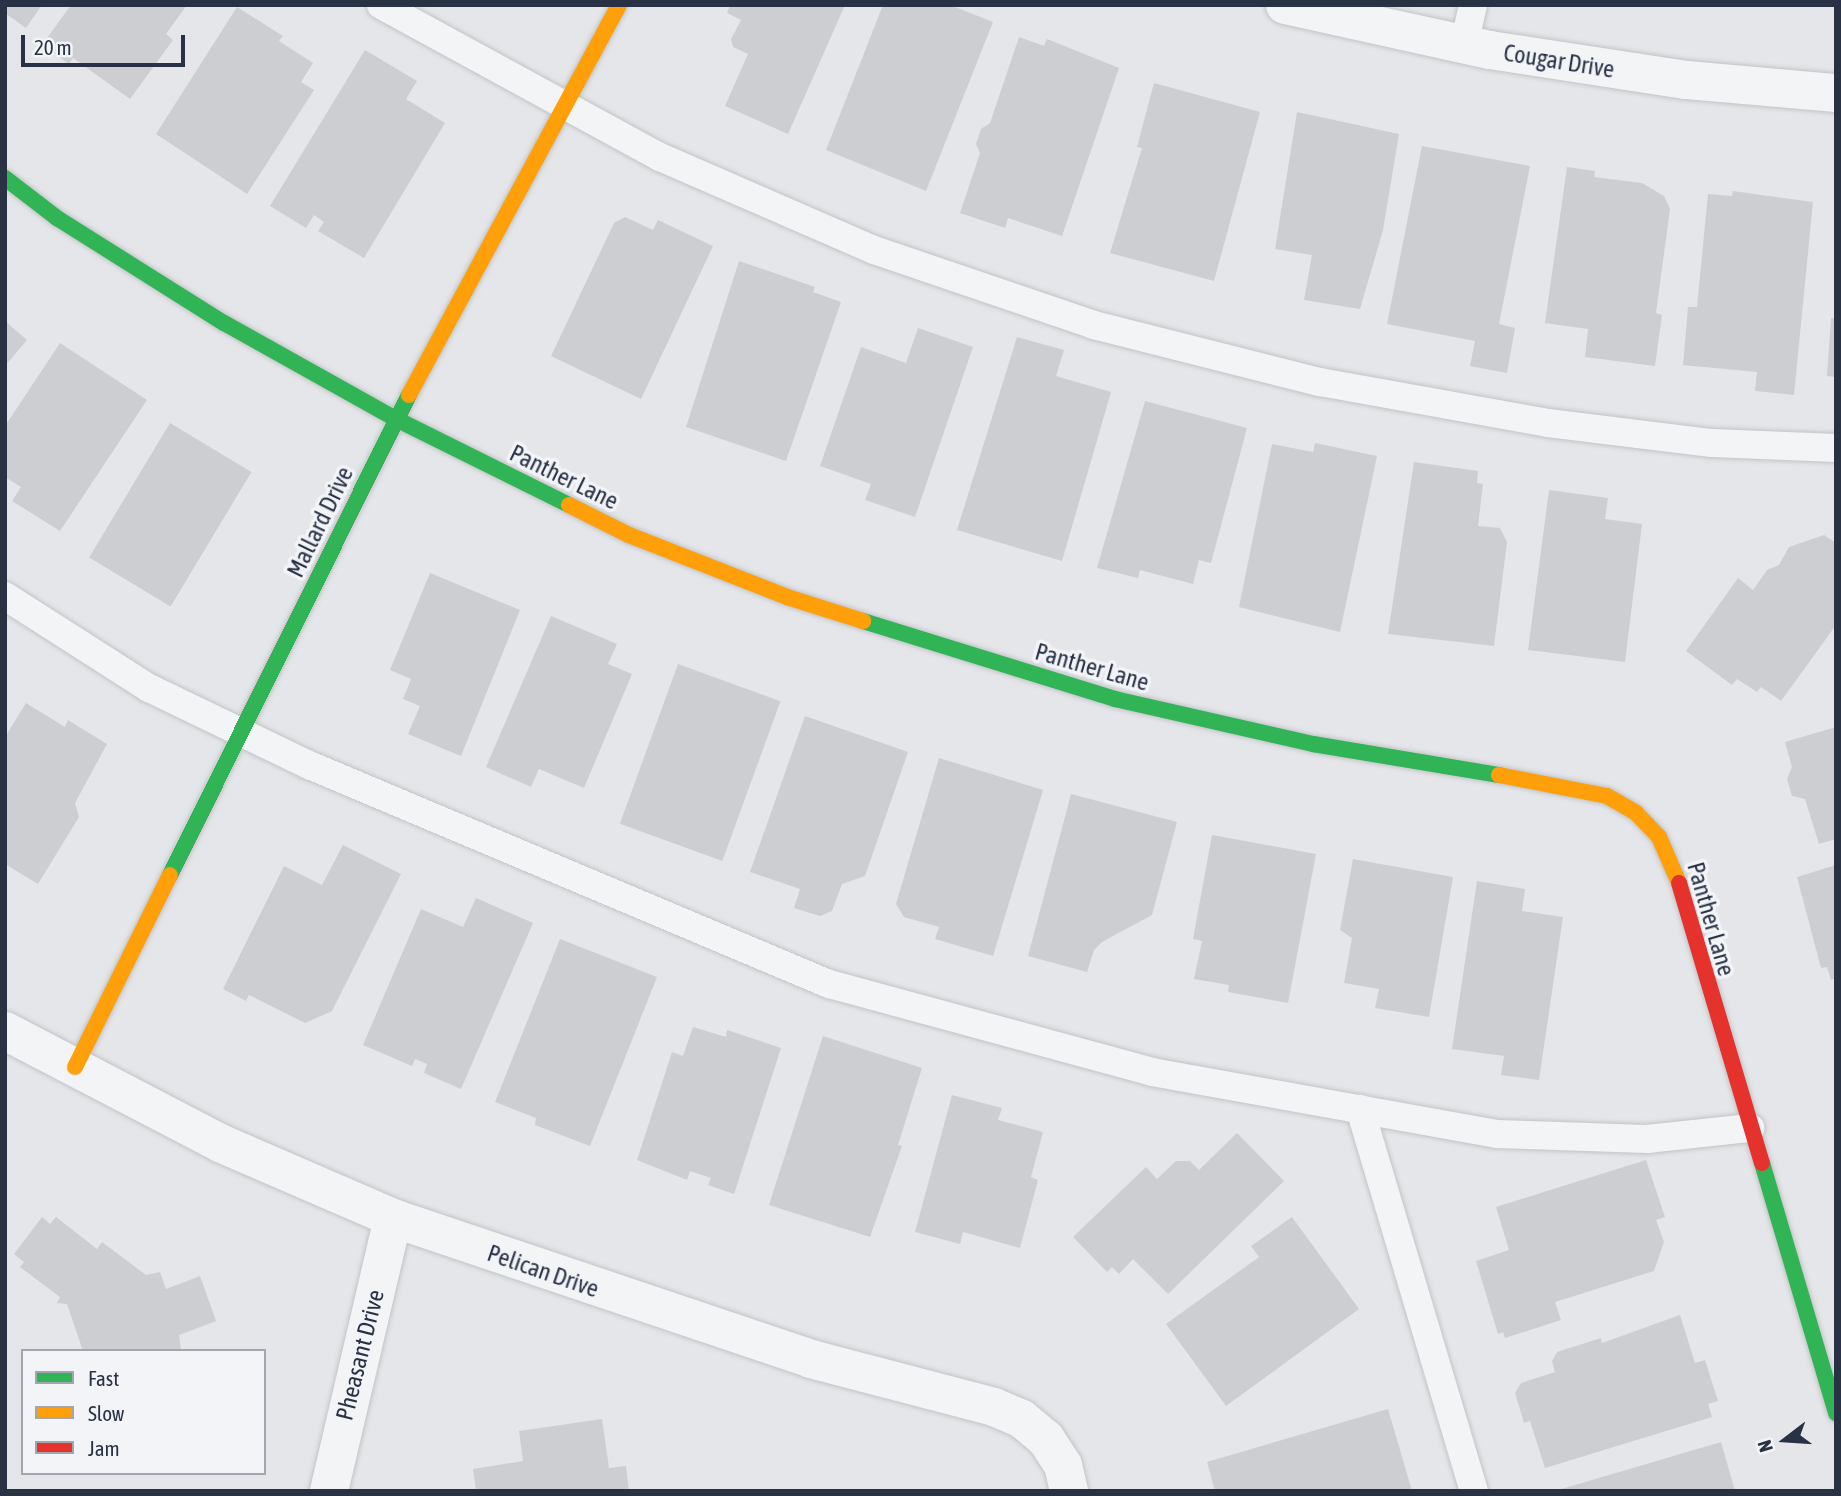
<!DOCTYPE html>
<style>
body{margin:0}
#map{position:relative;width:1841px;height:1496px;overflow:hidden;background:#e4e6e9;font-family:"Asap Condensed",sans-serif}
div>[style]{position:absolute}
.building>*{inset:0;background:#cdced2;transform-origin:0 0}
.roads{filter:drop-shadow(0 0 2px #c2c4c7) drop-shadow(0 0 2px #c2c4c7)}
.lane>*{height:28px;margin:-14px;padding:0 14px;transform-origin:14px;border-radius:14px;background:#f3f4f6}
.street>*{height:38px;margin:-19px;padding:0 19px;transform-origin:19px;border-radius:19px;background:#f3f4f6}
.fast>*{height:16px;margin:-8px;padding:0 8px;transform-origin:8px;border-radius:8px;background:#30b455}
.slow>*{height:16px;margin:-8px;padding:0 8px;transform-origin:8px;border-radius:8px;background:#ff9f0a}
.jam>*{height:16px;margin:-8px;padding:0 8px;transform-origin:8px;border-radius:8px;background:#e5322d}
span{translate:-50% -50%;white-space:nowrap;text-align:center;line-height:1.15;-webkit-text-stroke:7px #f2f4f8;paint-order:stroke}
.street-label{font-size:24px;color:#293245}
.frame{position:absolute;inset:0;border:7px solid #293245;pointer-events:none}
.legend{position:absolute;left:21px;top:1349px;width:245px;height:126px;box-sizing:border-box;background:#f2f4f8;border:2px solid #a2a6b0;margin:0;padding:9px 12px;list-style:none;font-size:21px;color:#293245}
.legend li{display:flex;align-items:center;gap:14px;height:35px}
.legend b{width:35px;border:2px solid #a2a6b0}
.north{position:absolute;left:1750px;top:1405px;width:70px;height:70px;-webkit-text-stroke:5px #f2f4f8;paint-order:stroke;rotate:253deg;font-size:19px;font-weight:700;line-height:28px;text-align:center;color:#293245}
.north::after{content:'';display:block;margin:auto;width:24px;height:32px;background:#293245;clip-path:polygon(50% 0,100% 100%,50% 72%,0 100%)}
.scale{position:absolute;left:21px;top:35px;width:164px;height:32px;box-sizing:border-box;border:4px solid #293245;border-top:0;padding-left:9px;font-size:21px;line-height:24px;white-space:nowrap;color:#293245;-webkit-text-stroke:5px #f2f4f8;paint-order:stroke}
</style>
<div id="map">
<div class="building">
<div style="clip-path:polygon(5px 5px,42px 5px,26px 28px,5px 13px)"></div>
<div style="clip-path:polygon(71px 5px,187px 5px,166px 34px,173px 40px,130px 99px,73px 58px,69px 64px,42px 45px)"></div>
<div style="clip-path:polygon(730px 5px,845px 5px,788px 134px,725px 106px,748px 54px,733px 47px,731px 39px,741px 20px,727px 13px)"></div>
<div style="clip-path:polygon(883px 5px,950px 5px,993px 22px,926px 191px,826px 150px)"></div>
<div style="clip-path:polygon(237px 7px,283px 36px,279px 41px,313px 63px,301px 82px,314px 90px,247px 194px,156px 134px)"></div>
<div style="clip-path:polygon(1019px 37px,1044px 46px,1047px 39px,1119px 68px,1062px 236px,1008px 218px,1005px 228px,960px 213px,980px 153px,976px 144px,981px 129px,990px 123px)"></div>
<div style="clip-path:polygon(365px 50px,417px 81px,406px 99px,445px 123px,364px 258px,318px 231px,324px 222px,314px 215px,306px 228px,270px 206px)"></div>
<div style="clip-path:polygon(1154px 83px,1260px 112px,1214px 281px,1110px 253px,1142px 148px,1137px 147px)"></div>
<div style="clip-path:polygon(1297px 112px,1399px 134px,1383px 230px,1360px 309px,1304px 300px,1312px 255px,1275px 249px)"></div>
<div style="clip-path:polygon(1422px 146px,1530px 166px,1499px 324px,1515px 328px,1507px 373px,1470px 366px,1475px 341px,1387px 324px)"></div>
<div style="clip-path:polygon(1567px 167px,1595px 171px,1594px 177px,1642px 183px,1664px 196px,1670px 209px,1656px 313px,1662px 315px,1655px 366px,1585px 357px,1588px 329px,1545px 323px)"></div>
<div style="clip-path:polygon(1733px 191px,1813px 202px,1794px 395px,1755px 391px,1757px 372px,1683px 365px,1688px 307px,1697px 307px,1708px 194px,1732px 196px)"></div>
<div style="clip-path:polygon(625px 217px,653px 230px,658px 220px,713px 246px,641px 399px,551px 356px,614px 223px)"></div>
<div style="clip-path:polygon(739px 261px,815px 287px,813px 292px,841px 302px,786px 461px,686px 427px)"></div>
<div style="clip-path:polygon(1831px 318px,1836px 319px,1836px 377px,1827px 376px)"></div>
<div style="clip-path:polygon(5px 321px,27px 340px,5px 366px)"></div>
<div style="clip-path:polygon(918px 328px,973px 347px,915px 517px,865px 500px,871px 484px,820px 466px,861px 347px,906px 363px)"></div>
<div style="clip-path:polygon(1017px 337px,1064px 350px,1056px 376px,1111px 392px,1062px 561px,957px 530px)"></div>
<div style="clip-path:polygon(60px 343px,147px 400px,60px 531px,12px 501px,21px 487px,5px 477px,5px 426px)"></div>
<div style="clip-path:polygon(1145px 401px,1247px 428px,1211px 563px,1199px 560px,1193px 584px,1140px 570px,1138px 578px,1097px 568px)"></div>
<div style="left:170px;top:423px;width:95px;height:157px;rotate:31deg"></div>
<div style="clip-path:polygon(1315px 443px,1377px 456px,1340px 632px,1239px 607px,1272px 444px,1313px 452px)"></div>
<div style="clip-path:polygon(1414px 462px,1478px 471px,1477px 483px,1483px 484px,1478px 526px,1500px 528px,1507px 542px,1494px 646px,1388px 634px)"></div>
<div style="clip-path:polygon(1549px 490px,1608px 498px,1605px 519px,1642px 524px,1625px 662px,1528px 650px)"></div>
<div style="clip-path:polygon(1824px 535px,1836px 543px,1836px 625px,1781px 701px,1761px 687px,1757px 692px,1737px 679px,1732px 685px,1686px 651px,1738px 578px,1753px 590px,1767px 570px,1779px 565px,1789px 547px)"></div>
<div style="clip-path:polygon(430px 573px,520px 610px,461px 756px,408px 734px,420px 706px,403px 699px,411px 679px,390px 670px)"></div>
<div style="clip-path:polygon(551px 616px,617px 644px,608px 664px,632px 674px,584px 788px,539px 769px,531px 787px,486px 767px)"></div>
<div style="left:678px;top:664px;width:109px;height:170px;rotate:20deg"></div>
<div style="clip-path:polygon(26px 703px,65px 727px,68px 720px,107px 744px,75px 803px,79px 817px,38px 884px,5px 864px,5px 737px)"></div>
<div style="clip-path:polygon(805px 716px,908px 752px,865px 876px,842px 884px,832px 911px,820px 916px,794px 908px,800px 889px,750px 872px)"></div>
<div style="clip-path:polygon(1836px 727px,1836px 839px,1819px 844px,1805px 799px,1792px 796px,1787px 779px,1792px 767px,1785px 742px)"></div>
<div style="clip-path:polygon(939px 758px,1043px 790px,993px 956px,935px 939px,939px 927px,904px 917px,896px 904px)"></div>
<div style="clip-path:polygon(1071px 794px,1177px 822px,1152px 915px,1102px 942px,1094px 950px,1087px 972px,1028px 956px)"></div>
<div style="clip-path:polygon(1212px 835px,1316px 854px,1288px 1003px,1228px 992px,1229px 985px,1194px 979px,1202px 941px,1193px 939px)"></div>
<div style="clip-path:polygon(343px 845px,401px 874px,332px 1011px,305px 1023px,249px 995px,246px 1001px,223px 989px,284px 866px,322px 885px)"></div>
<div style="clip-path:polygon(1353px 859px,1453px 877px,1429px 1017px,1375px 1008px,1379px 989px,1344px 983px,1352px 938px,1340px 930px)"></div>
<div style="clip-path:polygon(1836px 865px,1836px 978px,1831px 980px,1827px 967px,1821px 968px,1797px 877px)"></div>
<div style="clip-path:polygon(1477px 881px,1525px 889px,1522px 911px,1563px 917px,1539px 1080px,1501px 1075px,1504px 1056px,1452px 1049px)"></div>
<div style="clip-path:polygon(476px 898px,533px 923px,461px 1089px,424px 1073px,427px 1064px,415px 1059px,412px 1066px,363px 1045px,421px 909px,463px 927px)"></div>
<div style="clip-path:polygon(560px 939px,657px 977px,590px 1146px,535px 1125px,536px 1118px,495px 1102px)"></div>
<div style="clip-path:polygon(693px 1027px,726px 1037px,727px 1030px,781px 1048px,734px 1194px,708px 1185px,711px 1178px,690px 1171px,687px 1180px,637px 1160px,672px 1052px,683px 1056px)"></div>
<div style="clip-path:polygon(823px 1036px,922px 1068px,898px 1145px,902px 1146px,870px 1237px,769px 1205px)"></div>
<div style="clip-path:polygon(952px 1095px,1002px 1108px,998px 1120px,1043px 1132px,1031px 1177px,1038px 1180px,1020px 1248px,963px 1232px,960px 1244px,915px 1232px)"></div>
<div style="clip-path:polygon(1237px 1133px,1284px 1181px,1168px 1294px,1133px 1259px,1119px 1274px,1112px 1267px,1107px 1272px,1073px 1237px,1146px 1167px,1157px 1179px,1176px 1161px,1190px 1161px,1199px 1170px)"></div>
<div style="clip-path:polygon(1646px 1160px,1665px 1217px,1656px 1220px,1664px 1242px,1654px 1271px,1555px 1302px,1561px 1320px,1505px 1338px,1503px 1332px,1498px 1334px,1476px 1261px,1509px 1250px,1496px 1207px)"></div>
<div style="clip-path:polygon(42px 1217px,50px 1224px,56px 1217px,97px 1249px,102px 1242px,146px 1275px,160px 1272px,166px 1289px,200px 1276px,216px 1321px,179px 1335px,181px 1351px,83px 1351px,67px 1304px,57px 1303px,60px 1297px,20px 1267px,24px 1262px,14px 1254px)"></div>
<div style="clip-path:polygon(1292px 1217px,1359px 1309px,1226px 1406px,1166px 1324px,1259px 1257px,1251px 1246px)"></div>
<div style="clip-path:polygon(1680px 1315px,1695px 1363px,1705px 1360px,1718px 1401px,1708px 1404px,1712px 1417px,1545px 1468px,1530px 1421px,1524px 1423px,1515px 1393px,1521px 1383px,1555px 1372px,1552px 1361px,1557px 1352px,1601px 1338px,1602px 1343px)"></div>
<div style="clip-path:polygon(1388px 1409px,1412px 1491px,1215px 1491px,1207px 1462px)"></div>
<div style="clip-path:polygon(602px 1419px,609px 1468px,626px 1466px,629px 1491px,476px 1491px,473px 1469px,523px 1461px,519px 1431px)"></div>
<div style="clip-path:polygon(1721px 1442px,1735px 1491px,1558px 1491px,1558px 1490px)"></div>
</div>
<div class="roads">
<div class="lane">
<div style="left:381px;top:5px;width:318px;rotate:28.6deg"></div>
<div style="left:660px;top:157px;width:233px;rotate:23.5deg"></div>
<div style="left:874px;top:250px;width:232px;rotate:18.8deg"></div>
<div style="left:1094px;top:325px;width:233px;rotate:14.2deg"></div>
<div style="left:1320px;top:382px;width:232px;rotate:10.2deg"></div>
<div style="left:1548px;top:423px;width:165px;rotate:7deg"></div>
<div style="left:1712px;top:443px;width:124px;rotate:2.3deg"></div>
<div style="left:1464px;top:45px;width:41px;rotate:-77.3deg"></div>
<div style="left:5px;top:596px;width:171px;rotate:32.6deg"></div>
<div style="left:149px;top:688px;width:178px;rotate:25.7deg"></div>
<div style="left:309px;top:765px;width:564px;rotate:22.84deg"></div>
<div style="left:829px;top:984px;width:335px;rotate:15.2deg"></div>
<div style="left:1152px;top:1072px;width:352px;rotate:10.2deg"></div>
<div style="left:1498px;top:1134px;width:149px;rotate:1.9deg"></div>
<div style="left:1647px;top:1139px;width:104px;rotate:-6.1deg"></div>
<div style="left:1360px;top:1109px;width:399px;rotate:73.4deg"></div>
</div>
<div class="street">
<div style="left:1285px;top:5px;width:210px;rotate:12.4deg"></div>
<div style="left:1490px;top:50px;width:199px;rotate:8.7deg"></div>
<div style="left:1687px;top:80px;width:150px;rotate:5deg"></div>
<div style="left:5px;top:1031px;width:242px;rotate:27.5deg"></div>
<div style="left:220px;top:1143px;width:189px;rotate:23.4deg"></div>
<div style="left:393px;top:1218px;width:441px;rotate:18.6deg"></div>
<div style="left:811px;top:1359px;width:189px;rotate:14.7deg"></div>
<div style="left:994px;top:1407px;width:30px;rotate:23deg"></div>
<div style="left:1022px;top:1419px;width:31px;rotate:40deg"></div>
<div style="left:1046px;top:1439px;width:31px;rotate:57deg"></div>
<div style="left:1063px;top:1465px;width:27px;rotate:77deg"></div>
<div style="left:329px;top:1491px;width:280px;rotate:-76.8deg"></div>
</div>
<div class="fast">
<div style="left:5px;top:178px;width:66px;rotate:37.6deg"></div>
<div style="left:57px;top:218px;width:197px;rotate:32.2deg"></div>
<div style="left:224px;top:323px;width:197px;rotate:29.2deg"></div>
<div style="left:396px;top:419px;width:193px;rotate:26.4deg"></div>
<div style="left:863px;top:621px;width:264px;rotate:17.2deg"></div>
<div style="left:1115px;top:699px;width:203px;rotate:12.8deg"></div>
<div style="left:1313px;top:744px;width:189px;rotate:9.5deg"></div>
<div style="left:170px;top:875px;width:536px;rotate:-63.53deg"></div>
<div style="left:1762px;top:1163px;width:261px;rotate:73.5deg"></div>
</div>
<div class="slow">
<div style="left:409px;top:395px;width:443px;rotate:-61.7deg"></div>
<div style="left:569px;top:505px;width:67px;rotate:26.6deg"></div>
<div style="left:629px;top:535px;width:170px;rotate:21.4deg"></div>
<div style="left:787px;top:597px;width:80px;rotate:17.5deg"></div>
<div style="left:1499px;top:775px;width:110px;rotate:11deg"></div>
<div style="left:1607px;top:796px;width:34px;rotate:30deg"></div>
<div style="left:1636px;top:813px;width:33px;rotate:46deg"></div>
<div style="left:1659px;top:837px;width:50px;rotate:66.5deg"></div>
<div style="left:75px;top:1067px;width:214px;rotate:-63.7deg"></div>
</div>
<div class="jam">
<div style="left:1679px;top:883px;width:292px;rotate:73.5deg"></div>
</div>
</div>
<div class="street-label">
<span style="left:1559px;top:61px;rotate:9deg">Cougar Drive</span>
<span style="left:564px;top:477px;rotate:26deg">Panther Lane</span>
<span style="left:320px;top:522px;rotate:-64deg">Mallard Drive</span>
<span style="left:1092px;top:667px;rotate:16deg">Panther Lane</span>
<span style="left:1711px;top:919px;rotate:74deg">Panther Lane</span>
<span style="left:543px;top:1271px;rotate:19deg">Pelican Drive</span>
<span style="left:360px;top:1355px;rotate:-76deg">Pheasant Drive</span>
</div>
<div class="frame"></div>
<ul class="legend">
<li><b style="height:9px;background:#30b455"></b>Fast</li>
<li><b style="height:9px;background:#ff9f0a"></b>Slow</li>
<li><b style="height:9px;background:#e5322d"></b>Jam</li>
</ul>
<div class="north">N</div>
<div class="scale">20 m</div>
</div>
